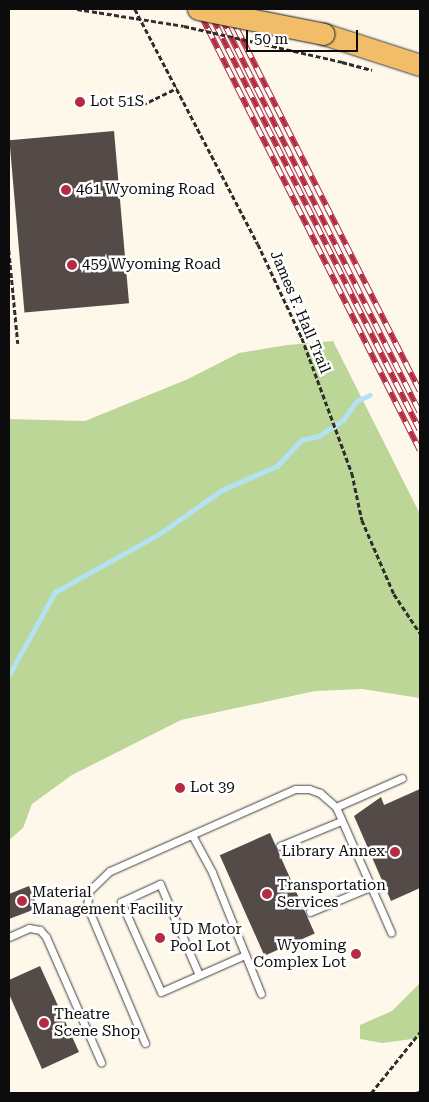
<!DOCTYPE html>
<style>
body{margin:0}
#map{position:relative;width:429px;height:1102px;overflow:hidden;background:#fef8eb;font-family:"Roboto Serif",serif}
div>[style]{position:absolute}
.forest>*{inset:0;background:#bcd697}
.stream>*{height:4.5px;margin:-2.25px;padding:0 2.25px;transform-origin:2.25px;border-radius:2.25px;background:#b3e3f2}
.building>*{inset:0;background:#544b49;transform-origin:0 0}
.path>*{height:2.5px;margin-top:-1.25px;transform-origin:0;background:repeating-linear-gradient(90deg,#2e2e2e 0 5px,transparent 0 7.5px)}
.roads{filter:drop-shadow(0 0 1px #3f3f3f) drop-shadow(0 0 1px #3f3f3f)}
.lane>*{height:7px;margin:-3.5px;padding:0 3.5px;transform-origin:3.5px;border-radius:3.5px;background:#fff}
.primary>*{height:21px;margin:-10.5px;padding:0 10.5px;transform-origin:10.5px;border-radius:10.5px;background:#f1bd68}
.rail>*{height:5.5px;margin-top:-2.75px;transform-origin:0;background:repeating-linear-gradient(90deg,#fff 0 11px,#b32c44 0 22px);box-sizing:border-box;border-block:1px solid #b32c44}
.path-bridge>*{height:2.5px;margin-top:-1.25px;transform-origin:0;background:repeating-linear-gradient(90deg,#2e2e2e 0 5px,transparent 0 7.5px)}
.bridges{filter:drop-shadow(0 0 1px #1d1d1d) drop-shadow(0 0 1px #1d1d1d)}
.primary-bridge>*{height:21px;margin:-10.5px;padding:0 10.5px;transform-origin:10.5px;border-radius:10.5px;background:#f1bd68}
.dots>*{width:14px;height:14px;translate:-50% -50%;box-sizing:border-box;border:2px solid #fff;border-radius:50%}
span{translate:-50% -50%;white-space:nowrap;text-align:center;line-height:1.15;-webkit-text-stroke:5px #fff;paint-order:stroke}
.poi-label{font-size:15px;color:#0c0c0c}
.left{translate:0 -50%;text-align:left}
.right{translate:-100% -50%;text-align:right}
.street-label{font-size:15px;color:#0c0c0c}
.frame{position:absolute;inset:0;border:10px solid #0c0c0c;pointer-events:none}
.scale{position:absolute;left:246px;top:30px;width:112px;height:22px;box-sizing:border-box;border:2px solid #0c0c0c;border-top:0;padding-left:6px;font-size:15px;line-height:18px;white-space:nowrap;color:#0c0c0c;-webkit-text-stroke:4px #fff;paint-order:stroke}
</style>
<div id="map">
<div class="forest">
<div style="clip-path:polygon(333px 341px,420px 514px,420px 698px,362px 689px,315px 691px,181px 720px,72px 775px,32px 804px,23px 828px,9px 840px,9px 419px,85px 421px,188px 379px,239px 353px,287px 345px)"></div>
<div style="clip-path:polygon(420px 983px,420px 1038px,382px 1043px,360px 1039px,360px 1025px,392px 1011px)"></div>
</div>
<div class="stream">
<div style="left:9px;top:675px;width:95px;rotate:-61deg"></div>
<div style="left:55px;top:592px;width:119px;rotate:-29.1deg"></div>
<div style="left:159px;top:534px;width:77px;rotate:-34.9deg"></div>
<div style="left:222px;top:490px;width:60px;rotate:-23.6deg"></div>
<div style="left:277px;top:466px;width:35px;rotate:-47deg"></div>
<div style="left:301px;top:440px;width:18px;rotate:-13deg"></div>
<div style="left:319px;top:436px;width:29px;rotate:-34deg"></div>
<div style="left:343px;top:420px;width:24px;rotate:-54deg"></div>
<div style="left:357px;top:401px;width:14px;rotate:-25deg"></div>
</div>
<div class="building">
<div style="left:114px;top:131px;width:173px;height:105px;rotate:85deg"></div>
<div style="clip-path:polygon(420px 789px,420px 888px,391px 901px,354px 816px,381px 797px,384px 805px)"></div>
<div style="left:270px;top:833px;width:110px;height:55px;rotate:66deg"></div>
<div style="clip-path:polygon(29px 886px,38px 908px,9px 919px,9px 894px)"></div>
<div style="clip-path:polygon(40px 966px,79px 1052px,42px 1069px,9px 994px,9px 980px)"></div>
</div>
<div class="path">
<div style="left:135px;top:9px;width:265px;rotate:62.4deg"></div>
<div style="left:258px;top:244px;width:104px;rotate:64.9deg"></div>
<div style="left:302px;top:338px;width:144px;rotate:69.7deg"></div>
<div style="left:352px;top:473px;width:48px;rotate:78deg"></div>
<div style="left:362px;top:520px;width:81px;rotate:66.6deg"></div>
<div style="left:394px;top:594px;width:47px;rotate:56.3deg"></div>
<div style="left:342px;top:62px;width:31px;rotate:15deg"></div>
<div style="left:142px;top:105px;width:39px;rotate:-26deg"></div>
<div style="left:9px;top:250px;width:94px;rotate:84.5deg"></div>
<div style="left:371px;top:1093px;width:78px;rotate:-51.2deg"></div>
<div style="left:416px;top:1093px;width:4px;rotate:-14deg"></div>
</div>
<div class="roads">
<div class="lane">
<div style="left:336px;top:807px;width:72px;rotate:-23.7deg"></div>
<div style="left:192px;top:835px;width:42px;rotate:61.6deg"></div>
<div style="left:212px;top:872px;width:131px;rotate:68.1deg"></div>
<div style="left:280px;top:846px;width:66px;rotate:-22.3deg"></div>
<div style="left:310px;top:912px;width:65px;rotate:-22.6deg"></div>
<div style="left:9px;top:937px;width:22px;rotate:-24deg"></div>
<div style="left:29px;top:928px;width:11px;rotate:10deg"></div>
<div style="left:40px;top:930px;width:9px;rotate:49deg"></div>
<div style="left:46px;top:937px;width:137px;rotate:66.3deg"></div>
<div style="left:199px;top:975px;width:99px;rotate:-113.2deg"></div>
<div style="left:160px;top:884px;width:43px;rotate:155.2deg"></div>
<div style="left:121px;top:902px;width:98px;rotate:66deg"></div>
<div style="left:161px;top:992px;width:92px;rotate:-23.8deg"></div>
<div style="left:145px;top:1043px;width:149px;rotate:-112.9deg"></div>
<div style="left:87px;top:906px;width:15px;rotate:-82deg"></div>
<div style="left:89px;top:891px;width:29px;rotate:-44deg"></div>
<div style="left:110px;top:871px;width:202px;rotate:-23.9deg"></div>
<div style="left:295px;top:789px;width:14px"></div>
<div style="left:309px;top:789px;width:12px;rotate:20deg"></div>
<div style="left:320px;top:793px;width:21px;rotate:41deg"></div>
<div style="left:336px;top:807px;width:137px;rotate:66.3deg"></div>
</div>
<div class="primary">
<div style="left:324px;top:34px;width:101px;rotate:17.9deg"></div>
</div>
</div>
<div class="rail">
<div style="left:198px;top:9px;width:494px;rotate:63.3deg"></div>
<div style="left:208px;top:9px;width:471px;rotate:63.3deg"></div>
<div style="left:217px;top:9px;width:451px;rotate:63.3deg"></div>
<div style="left:227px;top:9px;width:428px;rotate:63.2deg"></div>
</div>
<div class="path-bridge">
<div style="left:77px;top:9px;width:108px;rotate:9deg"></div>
<div style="left:184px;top:26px;width:162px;rotate:12.8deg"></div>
</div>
<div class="bridges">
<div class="primary-bridge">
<div style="left:198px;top:9px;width:128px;rotate:11.2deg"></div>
</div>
</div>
<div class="dots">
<div style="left:80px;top:102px;background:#b32c44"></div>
<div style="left:66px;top:190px;background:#b32c44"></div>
<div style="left:72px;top:265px;background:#b32c44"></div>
<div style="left:180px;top:788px;background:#b32c44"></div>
<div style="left:395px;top:852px;background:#b32c44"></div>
<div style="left:267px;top:894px;background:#b32c44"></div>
<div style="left:22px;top:901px;background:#b32c44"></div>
<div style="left:160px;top:938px;background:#b32c44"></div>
<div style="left:356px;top:954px;background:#b32c44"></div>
<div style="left:44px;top:1023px;background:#b32c44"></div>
</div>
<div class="poi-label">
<span class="left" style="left:90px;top:102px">Lot 51S</span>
<span class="left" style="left:76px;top:190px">461 Wyoming Road</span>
<span class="left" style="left:82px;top:265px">459 Wyoming Road</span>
<span class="left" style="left:190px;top:788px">Lot 39</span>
<span class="right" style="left:385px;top:852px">Library Annex</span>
<span class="left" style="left:277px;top:894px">Transportation<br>Services</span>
<span class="left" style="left:32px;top:901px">Material<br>Management Facility</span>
<span class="left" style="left:170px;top:938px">UD Motor<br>Pool Lot</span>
<span class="right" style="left:346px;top:954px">Wyoming<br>Complex Lot</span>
<span class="left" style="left:54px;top:1023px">Theatre<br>Scene Shop</span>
</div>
<div class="street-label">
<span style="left:300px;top:312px;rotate:67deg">James F. Hall Trail</span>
</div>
<div class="frame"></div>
<div class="scale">50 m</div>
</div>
